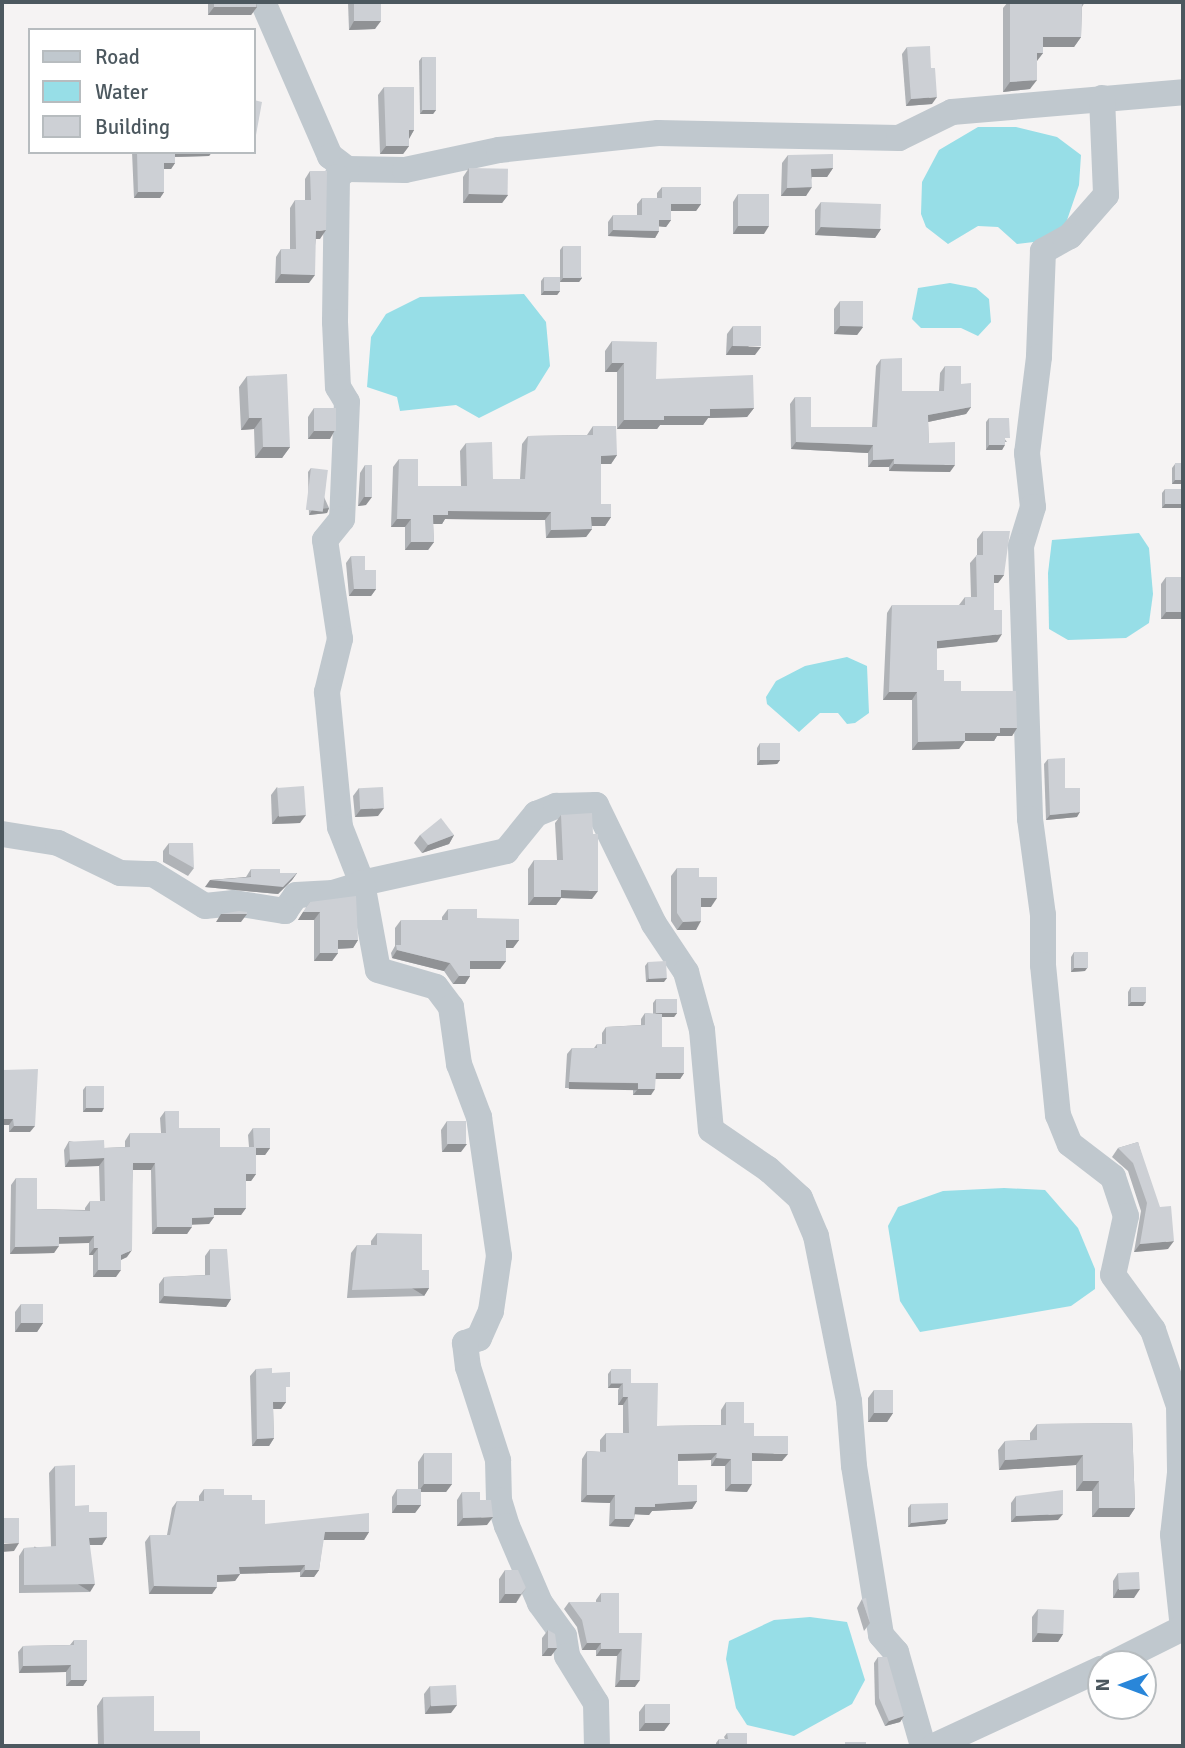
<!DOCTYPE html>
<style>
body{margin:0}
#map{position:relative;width:1185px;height:1748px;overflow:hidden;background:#f5f3f3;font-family:Signika,sans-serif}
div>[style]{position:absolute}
.water>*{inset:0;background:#97dee7}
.minor>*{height:26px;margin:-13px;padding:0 13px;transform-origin:13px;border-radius:13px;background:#c0c8ce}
.wall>*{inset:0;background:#b0b3b7}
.shaded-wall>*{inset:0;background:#909295;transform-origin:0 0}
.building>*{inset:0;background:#cdd0d5;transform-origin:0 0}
span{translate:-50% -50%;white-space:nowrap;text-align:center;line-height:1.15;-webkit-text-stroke:7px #fff;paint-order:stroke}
.frame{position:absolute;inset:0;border:4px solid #4c585f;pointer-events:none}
.legend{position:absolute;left:28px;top:28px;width:228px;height:126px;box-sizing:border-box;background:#fff;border:2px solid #b7bcbf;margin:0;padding:9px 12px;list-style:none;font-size:21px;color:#4c585f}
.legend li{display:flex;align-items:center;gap:14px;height:35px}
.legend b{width:35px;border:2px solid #b7bcbf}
.north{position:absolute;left:1087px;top:1650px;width:70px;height:70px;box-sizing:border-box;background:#fff;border:2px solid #b7bcbf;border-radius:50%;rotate:270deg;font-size:19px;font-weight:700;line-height:28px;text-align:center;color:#4c585f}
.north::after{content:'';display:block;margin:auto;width:24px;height:32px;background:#2986d9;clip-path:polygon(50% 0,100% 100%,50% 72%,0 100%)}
</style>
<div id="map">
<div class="water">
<div style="clip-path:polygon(978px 127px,1016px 127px,1057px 137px,1081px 155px,1079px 185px,1066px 223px,1042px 241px,1017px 244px,998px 227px,978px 226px,948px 244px,926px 227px,921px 214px,922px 182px,939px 150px)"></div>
<div style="clip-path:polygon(950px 283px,976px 288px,989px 299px,991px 322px,978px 336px,961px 328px,921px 328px,912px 319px,918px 288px)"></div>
<div style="clip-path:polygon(524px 294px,546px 322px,550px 366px,535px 390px,479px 418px,456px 405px,400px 411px,397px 397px,367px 387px,371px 337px,386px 314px,420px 297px)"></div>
<div style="clip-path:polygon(1139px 533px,1149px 548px,1153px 594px,1149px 623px,1126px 638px,1068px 640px,1049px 629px,1048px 573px,1052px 540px)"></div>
<div style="clip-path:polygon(847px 657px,867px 666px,869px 713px,855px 723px,847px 724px,838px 713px,820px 713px,799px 732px,767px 704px,766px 697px,776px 681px,805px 666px)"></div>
<div style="clip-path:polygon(1004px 1188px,1045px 1190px,1078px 1228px,1095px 1269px,1095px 1289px,1071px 1306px,920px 1332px,900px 1301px,888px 1226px,898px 1207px,943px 1191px)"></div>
<div style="clip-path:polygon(810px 1617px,847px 1622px,865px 1680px,852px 1704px,794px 1736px,747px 1725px,736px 1708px,726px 1659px,729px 1641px,774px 1620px)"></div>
</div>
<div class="minor">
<div style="left:263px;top:2px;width:168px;rotate:66.5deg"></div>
<div style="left:330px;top:156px;width:21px;rotate:37deg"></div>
<div style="left:347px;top:169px;width:58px;rotate:1deg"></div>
<div style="left:405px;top:170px;width:96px;rotate:-12deg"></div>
<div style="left:499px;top:150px;width:160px;rotate:-6.1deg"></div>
<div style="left:658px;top:133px;width:241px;rotate:1.2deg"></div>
<div style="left:899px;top:138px;width:59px;rotate:-26.1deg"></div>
<div style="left:952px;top:112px;width:232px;rotate:-4.9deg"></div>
<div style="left:1102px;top:98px;width:97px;rotate:87.6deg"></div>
<div style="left:1106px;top:195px;width:55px;rotate:131.3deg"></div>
<div style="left:1070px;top:236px;width:31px;rotate:151deg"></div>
<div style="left:1043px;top:251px;width:106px;rotate:92.2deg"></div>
<div style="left:1039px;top:357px;width:97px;rotate:97.1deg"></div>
<div style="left:1027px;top:453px;width:54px;rotate:83.7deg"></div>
<div style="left:1033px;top:507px;width:41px;rotate:107.1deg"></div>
<div style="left:1021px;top:546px;width:273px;rotate:88.1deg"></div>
<div style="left:1030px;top:819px;width:97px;rotate:82.3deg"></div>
<div style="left:1043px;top:915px;width:50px;rotate:90deg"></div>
<div style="left:1043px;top:965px;width:151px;rotate:84.3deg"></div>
<div style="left:1058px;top:1115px;width:31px;rotate:68deg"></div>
<div style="left:1070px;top:1144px;width:54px;rotate:37.5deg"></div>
<div style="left:1113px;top:1177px;width:41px;rotate:71.6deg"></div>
<div style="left:1126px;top:1216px;width:60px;rotate:102.4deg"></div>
<div style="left:1113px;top:1275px;width:68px;rotate:54deg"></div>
<div style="left:1153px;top:1330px;width:80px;rotate:71.1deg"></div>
<div style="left:1179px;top:1406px;width:67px;rotate:89.1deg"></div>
<div style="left:1180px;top:1473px;width:62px;rotate:96.4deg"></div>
<div style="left:1173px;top:1535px;width:94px;rotate:83.9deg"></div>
<div style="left:347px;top:169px;width:13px;rotate:141deg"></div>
<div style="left:337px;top:177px;width:145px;rotate:90.8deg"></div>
<div style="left:335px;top:322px;width:65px;rotate:87.4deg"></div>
<div style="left:338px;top:387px;width:17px;rotate:59deg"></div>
<div style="left:347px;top:402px;width:117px;rotate:92.4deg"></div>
<div style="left:342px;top:519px;width:27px;rotate:129deg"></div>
<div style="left:325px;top:540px;width:100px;rotate:81.4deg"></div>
<div style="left:340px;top:639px;width:55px;rotate:103.8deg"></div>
<div style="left:327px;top:692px;width:136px;rotate:84.5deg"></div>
<div style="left:340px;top:827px;width:60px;rotate:68.6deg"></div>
<div style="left:362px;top:883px;width:148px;rotate:-12.5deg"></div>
<div style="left:506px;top:851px;width:48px;rotate:-51deg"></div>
<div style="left:536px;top:814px;width:22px;rotate:-22deg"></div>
<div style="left:556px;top:806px;width:40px;rotate:-1.4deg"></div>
<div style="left:596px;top:805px;width:132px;rotate:64deg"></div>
<div style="left:654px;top:924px;width:58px;rotate:56.3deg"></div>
<div style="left:686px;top:972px;width:60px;rotate:74.6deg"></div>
<div style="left:702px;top:1030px;width:100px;rotate:84.9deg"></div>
<div style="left:711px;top:1130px;width:69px;rotate:34.4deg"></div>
<div style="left:768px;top:1169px;width:43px;rotate:42.2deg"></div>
<div style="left:800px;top:1198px;width:41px;rotate:67.2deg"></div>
<div style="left:816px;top:1236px;width:168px;rotate:78.7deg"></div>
<div style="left:849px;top:1401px;width:65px;rotate:85.6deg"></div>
<div style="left:854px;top:1466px;width:171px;rotate:80.9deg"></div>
<div style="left:881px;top:1635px;width:23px;rotate:49deg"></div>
<div style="left:896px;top:1652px;width:98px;rotate:74deg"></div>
<div style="left:2px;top:834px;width:57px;rotate:9.1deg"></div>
<div style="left:58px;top:843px;width:69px;rotate:25.8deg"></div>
<div style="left:120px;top:873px;width:33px;rotate:2deg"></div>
<div style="left:153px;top:874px;width:61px;rotate:31.6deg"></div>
<div style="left:205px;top:906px;width:29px;rotate:-6deg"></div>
<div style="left:234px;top:903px;width:52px;rotate:8.9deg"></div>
<div style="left:285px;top:911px;width:19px;rotate:-55deg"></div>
<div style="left:296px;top:895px;width:37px;rotate:-3deg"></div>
<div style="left:333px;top:893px;width:30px;rotate:-17deg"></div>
<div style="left:362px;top:883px;width:88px;rotate:79.6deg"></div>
<div style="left:378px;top:970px;width:60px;rotate:16.3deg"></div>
<div style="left:436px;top:987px;width:25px;rotate:53deg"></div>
<div style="left:451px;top:1007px;width:58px;rotate:82deg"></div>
<div style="left:459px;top:1064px;width:57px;rotate:69.3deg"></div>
<div style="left:479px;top:1117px;width:140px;rotate:81.8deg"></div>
<div style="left:499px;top:1256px;width:56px;rotate:98.3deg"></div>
<div style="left:491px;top:1311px;width:30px;rotate:114deg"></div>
<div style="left:479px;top:1338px;width:15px;rotate:160deg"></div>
<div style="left:465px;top:1343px;width:24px;rotate:83deg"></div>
<div style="left:468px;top:1367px;width:98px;rotate:72.1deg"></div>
<div style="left:498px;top:1460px;width:40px;rotate:88.6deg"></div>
<div style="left:499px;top:1500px;width:27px;rotate:73deg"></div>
<div style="left:507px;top:1526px;width:84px;rotate:66.8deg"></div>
<div style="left:540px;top:1603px;width:41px;rotate:54deg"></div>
<div style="left:564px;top:1636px;width:20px;rotate:81deg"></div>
<div style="left:567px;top:1656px;width:55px;rotate:58.3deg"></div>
<div style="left:596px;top:1703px;width:43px;rotate:88.7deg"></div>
<div style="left:1111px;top:1664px;width:80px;rotate:-26.6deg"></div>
<div style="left:934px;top:1746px;width:184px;rotate:-24.8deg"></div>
</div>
<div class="wall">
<div style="clip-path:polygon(208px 2px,256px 2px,257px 7px,251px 15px,208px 15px)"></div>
<div style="clip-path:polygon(348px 2px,381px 2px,375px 29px,349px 30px)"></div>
<div style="clip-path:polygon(1008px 2px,1085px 2px,1082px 7px,1081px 37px,1074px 47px,1043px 47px,1043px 53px,1037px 61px,1030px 89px,1003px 92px,1003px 8px)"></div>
<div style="clip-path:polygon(907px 47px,932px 104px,906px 106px,902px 54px)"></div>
<div style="clip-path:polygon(422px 57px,436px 110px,433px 114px,420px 114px,419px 61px)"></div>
<div style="clip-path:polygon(384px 87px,414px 130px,409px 138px,409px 146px,403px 154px,380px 154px,378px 95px)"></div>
<div style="clip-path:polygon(132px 152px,212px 152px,209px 156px,175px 157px,175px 163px,171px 169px,164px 169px,164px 192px,160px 198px,134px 198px)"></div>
<div style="clip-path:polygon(788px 155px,833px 168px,827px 177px,812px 177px,806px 196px,781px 196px,782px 163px)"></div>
<div style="clip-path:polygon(469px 168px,508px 195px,502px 203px,463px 203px,463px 177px)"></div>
<div style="clip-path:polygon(310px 171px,320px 239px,316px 239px,309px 283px,275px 283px,276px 257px,281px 249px,290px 249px,290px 208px,295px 200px,305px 200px,305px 179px)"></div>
<div style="clip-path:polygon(662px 187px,701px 204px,696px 211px,671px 211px,671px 220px,666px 227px,659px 226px,659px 231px,655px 238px,608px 236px,608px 222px,613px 215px,637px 215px,637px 204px,642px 198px,657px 198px,657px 193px)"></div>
<div style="clip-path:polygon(738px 194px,764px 234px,733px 234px,733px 202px)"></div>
<div style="clip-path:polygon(821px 202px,881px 229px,875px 238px,815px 235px,815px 210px)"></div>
<div style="clip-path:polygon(563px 246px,582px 278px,579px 282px,560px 282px,560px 291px,557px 295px,541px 295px,541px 281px,544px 277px,560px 277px,560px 250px)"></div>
<div style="clip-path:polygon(840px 301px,863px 327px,857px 335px,834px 334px,834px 309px)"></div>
<div style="clip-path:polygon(733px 326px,755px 355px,726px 355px,727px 334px)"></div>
<div style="clip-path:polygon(612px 341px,656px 379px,754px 408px,747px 417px,708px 418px,703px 425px,660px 425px,657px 429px,617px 429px,617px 372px,605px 372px,605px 351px)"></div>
<div style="clip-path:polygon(881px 359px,902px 391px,939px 391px,940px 373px,945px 366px,961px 384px,971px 407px,966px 414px,928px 422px,929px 443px,950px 472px,889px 471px,889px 467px,868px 467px,868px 453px,791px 449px,790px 404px,795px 397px,811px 427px,872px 427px,876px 366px)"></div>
<div style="clip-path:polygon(247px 376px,290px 447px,282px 458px,255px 458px,254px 429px,241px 430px,239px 387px)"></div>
<div style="clip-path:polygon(314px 408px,330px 439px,308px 439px,308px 417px)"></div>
<div style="clip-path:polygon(989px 418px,1007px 442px,1005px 442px,1002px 450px,986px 450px,986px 422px)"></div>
<div style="clip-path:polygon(593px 426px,617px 455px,611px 464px,601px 464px,601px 504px,611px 517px,605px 526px,592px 526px,592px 529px,586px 537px,546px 538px,545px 520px,445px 519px,442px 524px,433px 524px,434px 542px,428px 550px,405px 550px,405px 527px,391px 527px,393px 467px,399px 459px,418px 486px,461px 486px,460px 451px,466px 443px,493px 479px,520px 479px,522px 444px,528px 436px,587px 435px)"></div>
<div style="clip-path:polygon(1175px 464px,1183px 484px,1172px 484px,1172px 468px)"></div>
<div style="clip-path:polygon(365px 465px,366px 505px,358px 506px,360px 473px)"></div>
<div style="clip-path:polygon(311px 468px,329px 508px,327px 513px,309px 515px,308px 472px)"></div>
<div style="clip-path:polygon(1165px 489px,1183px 508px,1162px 508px,1162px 493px)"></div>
<div style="clip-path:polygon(983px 531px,1004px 575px,998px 583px,994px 583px,994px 610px,997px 642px,937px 648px,937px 670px,944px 681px,1017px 728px,1012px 736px,997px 736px,994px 741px,965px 741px,959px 749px,912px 750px,912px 700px,883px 700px,887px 613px,892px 605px,959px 605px,965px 597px,971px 597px,970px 563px,977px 555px,977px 539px)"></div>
<div style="clip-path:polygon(351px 556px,365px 570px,376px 589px,371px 596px,349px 596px,346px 563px)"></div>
<div style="clip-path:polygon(1166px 577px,1182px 593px,1183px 619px,1161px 619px,1161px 584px)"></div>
<div style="clip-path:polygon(760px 743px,780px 760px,777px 764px,757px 765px,757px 748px)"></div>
<div style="clip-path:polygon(1048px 759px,1065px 788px,1077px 817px,1046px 820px,1044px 764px)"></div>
<div style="clip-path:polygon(277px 787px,300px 823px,272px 824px,271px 795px)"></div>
<div style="clip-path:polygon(359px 788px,378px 816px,355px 817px,353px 796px)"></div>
<div style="clip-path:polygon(561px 815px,592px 899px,561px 898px,556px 905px,528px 905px,528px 869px,534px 860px,557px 860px,555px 823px)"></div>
<div style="clip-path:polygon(420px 835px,454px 835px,449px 844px,422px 853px,414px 843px)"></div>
<div style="clip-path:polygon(169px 843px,194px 868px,188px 876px,163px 862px,163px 851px)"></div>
<div style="clip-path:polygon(677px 868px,699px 877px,711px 907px,701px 907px,696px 930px,677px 930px,671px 921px,671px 876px)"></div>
<div style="clip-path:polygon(251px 869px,280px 873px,297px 873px,292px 880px,278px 894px,205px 887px,246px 877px)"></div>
<div style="clip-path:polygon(310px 902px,358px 940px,353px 948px,338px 949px,338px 953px,332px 961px,314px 961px,314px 920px,298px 920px)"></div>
<div style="clip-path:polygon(448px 909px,477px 918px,519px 940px,513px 948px,506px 948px,506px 961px,500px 969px,470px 969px,470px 976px,465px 984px,453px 984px,444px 971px,392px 958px,391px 953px,395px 946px,395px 928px,401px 920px,442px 920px,442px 917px)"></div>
<div style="clip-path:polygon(1074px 952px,1085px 971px,1071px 972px,1071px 957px)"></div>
<div style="clip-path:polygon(648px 962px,664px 982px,646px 982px,645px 966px)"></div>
<div style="clip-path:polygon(1131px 987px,1143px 1006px,1128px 1006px,1128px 992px)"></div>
<div style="clip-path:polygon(656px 999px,677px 1013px,674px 1017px,662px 1017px,662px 1047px,684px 1073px,680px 1079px,655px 1079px,651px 1095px,633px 1095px,633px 1089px,565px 1088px,567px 1054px,572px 1048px,594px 1048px,597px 1044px,602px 1044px,602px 1033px,606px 1027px,641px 1025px,641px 1019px,645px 1013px,653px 1014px,653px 1003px)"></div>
<div style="clip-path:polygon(3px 1070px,30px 1132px,9px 1132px,9px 1125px,2px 1125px)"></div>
<div style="clip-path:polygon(86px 1086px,102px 1112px,83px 1112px,83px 1090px)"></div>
<div style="clip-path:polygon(165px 1111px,179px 1128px,220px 1147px,249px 1147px,248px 1135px,253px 1128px,270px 1148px,265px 1155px,256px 1155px,256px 1174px,251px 1181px,246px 1181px,246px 1208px,241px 1215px,214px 1215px,214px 1217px,209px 1224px,192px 1224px,187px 1234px,152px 1234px,151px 1170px,133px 1170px,127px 1257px,121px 1260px,116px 1277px,93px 1277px,93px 1255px,89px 1255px,89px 1243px,59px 1243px,54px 1253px,10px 1254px,11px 1185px,16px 1178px,37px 1209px,85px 1210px,85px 1208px,90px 1201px,100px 1201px,99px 1166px,65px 1167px,64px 1150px,69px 1141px,104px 1148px,125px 1147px,125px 1141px,130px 1133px,161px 1133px,160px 1118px)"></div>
<div style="clip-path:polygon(447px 1121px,461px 1152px,442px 1152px,441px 1130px)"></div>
<div style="clip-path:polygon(1138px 1142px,1168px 1249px,1134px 1252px,1141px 1211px,1128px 1171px,1112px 1157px,1118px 1148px)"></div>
<div style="clip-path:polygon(377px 1233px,422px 1270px,429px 1288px,424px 1296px,347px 1298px,351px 1253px,357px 1245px,371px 1245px,371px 1241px)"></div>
<div style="clip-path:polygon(210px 1249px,231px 1299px,226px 1307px,159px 1303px,159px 1284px,164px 1277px,205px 1275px,205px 1256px)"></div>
<div style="clip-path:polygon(21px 1304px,43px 1323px,37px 1332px,15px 1332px,15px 1312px)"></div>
<div style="clip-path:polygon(256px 1369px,272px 1373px,286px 1393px,286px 1402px,281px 1409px,273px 1409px,274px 1438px,269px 1446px,252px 1446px,250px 1376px)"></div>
<div style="clip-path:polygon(611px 1370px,631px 1383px,657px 1426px,721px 1425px,721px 1410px,726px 1402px,744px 1423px,754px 1436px,782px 1461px,752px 1461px,747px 1492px,725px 1491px,725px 1466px,711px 1466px,711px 1460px,678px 1461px,678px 1485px,697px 1501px,692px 1509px,652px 1511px,649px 1515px,635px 1514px,634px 1519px,629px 1527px,609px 1526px,610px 1503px,581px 1502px,582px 1459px,587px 1451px,600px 1452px,600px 1440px,606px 1433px,623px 1433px,623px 1405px,618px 1405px,618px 1390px,619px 1388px,608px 1388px,608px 1374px)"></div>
<div style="clip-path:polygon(874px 1390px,893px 1413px,887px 1422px,868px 1422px,868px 1398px)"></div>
<div style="clip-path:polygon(1132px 1423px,1135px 1508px,1129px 1517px,1092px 1517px,1092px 1491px,1076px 1491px,1076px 1465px,999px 1470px,998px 1450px,1005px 1441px,1030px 1440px,1030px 1433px,1037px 1424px)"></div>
<div style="clip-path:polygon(424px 1453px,452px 1484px,446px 1492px,421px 1492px,421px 1505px,415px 1513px,392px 1513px,392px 1497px,397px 1489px,418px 1489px,418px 1462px)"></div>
<div style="clip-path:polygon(55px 1466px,75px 1506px,89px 1512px,107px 1537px,102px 1545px,90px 1545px,90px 1592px,19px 1593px,19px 1556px,24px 1548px,51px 1547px,49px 1473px)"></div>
<div style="clip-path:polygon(204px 1489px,224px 1495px,252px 1500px,265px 1524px,369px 1532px,364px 1540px,323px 1540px,319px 1570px,314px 1577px,300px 1577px,300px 1572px,240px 1574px,235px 1581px,217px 1582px,212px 1594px,149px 1594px,145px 1542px,150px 1535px,167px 1535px,172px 1508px,177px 1501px,199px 1501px,199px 1496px)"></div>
<div style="clip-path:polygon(462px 1492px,487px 1525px,457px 1526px,457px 1500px)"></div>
<div style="clip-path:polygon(1016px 1496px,1058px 1520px,1011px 1522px,1011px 1503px)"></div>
<div style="clip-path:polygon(911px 1504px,948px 1519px,945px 1524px,908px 1527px,908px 1508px)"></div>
<div style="clip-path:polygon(505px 1570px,526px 1588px,516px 1603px,499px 1603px,499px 1579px)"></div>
<div style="clip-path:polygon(1118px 1573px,1134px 1598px,1113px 1598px,1113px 1581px)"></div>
<div style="clip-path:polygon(601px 1593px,619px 1633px,635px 1687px,615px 1687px,617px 1656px,596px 1656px,596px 1650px,582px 1650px,577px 1627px,564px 1609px,569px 1602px,596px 1602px,596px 1600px)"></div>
<div style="clip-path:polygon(862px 1599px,870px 1623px,864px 1631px,857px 1608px)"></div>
<div style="clip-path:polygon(1038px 1609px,1063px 1634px,1058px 1642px,1032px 1642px,1032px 1617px)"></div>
<div style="clip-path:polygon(548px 1630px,557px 1648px,551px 1656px,542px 1656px,542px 1638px)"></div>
<div style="clip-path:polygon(74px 1640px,87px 1680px,83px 1686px,66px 1686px,66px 1672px,19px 1673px,18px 1652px,23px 1646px,70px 1645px)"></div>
<div style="clip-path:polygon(878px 1657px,904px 1716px,900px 1722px,885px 1726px,875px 1704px,874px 1663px)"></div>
<div style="clip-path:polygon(430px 1686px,451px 1713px,425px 1714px,424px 1694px)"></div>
<div style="clip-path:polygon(103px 1697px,154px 1731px,200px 1746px,98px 1746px,97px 1706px)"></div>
<div style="clip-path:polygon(645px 1704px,670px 1723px,664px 1731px,639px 1731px,639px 1712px)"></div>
<div style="clip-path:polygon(727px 1733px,747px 1746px,716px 1746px,716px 1743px,719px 1739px,725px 1739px,724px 1737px)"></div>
</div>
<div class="shaded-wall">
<div style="clip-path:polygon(214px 7px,257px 7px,251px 15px,208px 15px)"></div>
<div style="clip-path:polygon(354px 21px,381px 21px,375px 29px,349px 30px)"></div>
<div style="clip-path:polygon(1043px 37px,1081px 37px,1074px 47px,1036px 47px)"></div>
<div style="clip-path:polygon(1037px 53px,1043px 53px,1036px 62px)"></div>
<div style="clip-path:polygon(1037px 80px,1030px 89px,1003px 92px,1010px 82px)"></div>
<div style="clip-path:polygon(937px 97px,932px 104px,906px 106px,911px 99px)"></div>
<div style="clip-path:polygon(423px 110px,436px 110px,433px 114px,420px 114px)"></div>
<div style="clip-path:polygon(409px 130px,414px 130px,409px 139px)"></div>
<div style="clip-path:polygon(386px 146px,409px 146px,403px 154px,380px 154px)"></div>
<div style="clip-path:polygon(174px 152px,212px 152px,209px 156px,171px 157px)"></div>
<div style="clip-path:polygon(164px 163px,175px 163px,171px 169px,160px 169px)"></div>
<div style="clip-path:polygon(833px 168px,827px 177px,806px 177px,811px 169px)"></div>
<div style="clip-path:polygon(812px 187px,806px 196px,781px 196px,787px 188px)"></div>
<div style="clip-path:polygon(138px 192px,164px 192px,160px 198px,134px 198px)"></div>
<div style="clip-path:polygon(469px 194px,508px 195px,502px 203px,463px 203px)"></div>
<div style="clip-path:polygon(671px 204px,701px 204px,696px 211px,666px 211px)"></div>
<div style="clip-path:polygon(659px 220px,671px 220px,666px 227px,654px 226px)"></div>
<div style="clip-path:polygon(738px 226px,769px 226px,764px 234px,733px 234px)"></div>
<div style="clip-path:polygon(821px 227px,881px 229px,875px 238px,815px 235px)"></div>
<div style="clip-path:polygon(326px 230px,320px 239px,310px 239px,316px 231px)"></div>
<div style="clip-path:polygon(613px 230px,659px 231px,655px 238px,608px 236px)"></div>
<div style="clip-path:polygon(281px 274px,315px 275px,309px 283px,275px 283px)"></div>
<div style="clip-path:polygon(563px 278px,582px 278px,579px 282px,560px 282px)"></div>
<div style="clip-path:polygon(544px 291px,560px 291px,557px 295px,541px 295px)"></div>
<div style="clip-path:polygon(840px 326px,863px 327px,857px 335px,834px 334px)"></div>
<div style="clip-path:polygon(732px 346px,761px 347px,755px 355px,726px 355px)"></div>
<div style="clip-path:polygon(612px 363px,624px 363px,617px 372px,605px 372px)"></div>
<div style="clip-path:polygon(971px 407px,966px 414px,923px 423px,928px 415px)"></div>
<div style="clip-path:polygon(754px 408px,747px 417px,708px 418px,703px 425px,660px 425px,657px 429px,617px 429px,624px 420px,664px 416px,710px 409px)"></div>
<div style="clip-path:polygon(249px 418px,262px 418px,254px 429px,241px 430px)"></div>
<div style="clip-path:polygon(335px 430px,330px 439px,308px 439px,314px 431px)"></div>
<div style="clip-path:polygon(796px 442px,873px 445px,868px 453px,791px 449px)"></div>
<div style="clip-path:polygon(989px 445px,1005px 445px,1002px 450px,986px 450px)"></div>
<div style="clip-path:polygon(263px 447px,290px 447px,282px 458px,255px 458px)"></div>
<div style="clip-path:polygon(617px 455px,611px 464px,596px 464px,601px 456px)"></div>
<div style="clip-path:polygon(894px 459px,889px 467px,868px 467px,873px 460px)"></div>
<div style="clip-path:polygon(894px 464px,955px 465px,950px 472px,889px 471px)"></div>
<div style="clip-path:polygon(1175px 480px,1183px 480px,1183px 484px,1172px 484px)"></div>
<div style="clip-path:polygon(364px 497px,372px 497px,366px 505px,358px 506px)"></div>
<div style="clip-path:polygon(1165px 504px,1183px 504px,1183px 508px,1162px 508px)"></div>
<div style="clip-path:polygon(329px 508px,327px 513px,309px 515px,312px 510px)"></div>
<div style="clip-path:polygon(448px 511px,551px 512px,545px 520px,445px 519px,442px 524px,428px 524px,433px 515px)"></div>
<div style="clip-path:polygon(591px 517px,611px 517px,605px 526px,586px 526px)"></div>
<div style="clip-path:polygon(397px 519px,411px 519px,405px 527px,391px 527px)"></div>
<div style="clip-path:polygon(592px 529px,586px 537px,546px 538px,551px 530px)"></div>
<div style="clip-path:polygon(411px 542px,434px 542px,428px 550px,405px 550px)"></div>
<div style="clip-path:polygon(994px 575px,1004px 575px,998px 583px,988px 583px)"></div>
<div style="clip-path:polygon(354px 589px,376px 589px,371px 596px,349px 596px)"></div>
<div style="clip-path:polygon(1166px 612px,1183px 612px,1183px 619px,1161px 619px)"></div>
<div style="clip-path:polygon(1002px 634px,997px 642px,932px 649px,937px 641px)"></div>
<div style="clip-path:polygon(889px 692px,917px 692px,912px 700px,883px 700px)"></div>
<div style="clip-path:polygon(1000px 728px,1017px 728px,1012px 736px,997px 736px,994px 741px,965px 741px,959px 749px,912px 750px,918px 742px,965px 733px)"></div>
<div style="clip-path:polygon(760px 760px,780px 760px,777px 764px,757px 765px)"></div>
<div style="clip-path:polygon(384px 808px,378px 816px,355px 817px,361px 809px)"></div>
<div style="clip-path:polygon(1080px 812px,1077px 817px,1046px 820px,1050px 815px)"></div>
<div style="clip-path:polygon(306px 815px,300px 823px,272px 824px,278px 816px)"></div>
<div style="clip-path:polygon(454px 835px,449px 844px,422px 853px,428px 845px)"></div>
<div style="clip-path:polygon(297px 873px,292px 880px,278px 894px,205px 887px,210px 880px)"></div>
<div style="clip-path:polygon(561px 890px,598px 891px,592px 899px,561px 898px,556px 905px,528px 905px,534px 897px)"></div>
<div style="clip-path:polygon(701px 898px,717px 898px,711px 907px,695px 907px)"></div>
<div style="clip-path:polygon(303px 912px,320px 912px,314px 920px,298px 920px)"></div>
<div style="clip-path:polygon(221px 914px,247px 914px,241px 922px,216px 922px)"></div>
<div style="clip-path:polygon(701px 921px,696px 930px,677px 930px,683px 922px)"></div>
<div style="clip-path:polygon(338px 940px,358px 940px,353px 948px,332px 949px)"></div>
<div style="clip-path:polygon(506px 940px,519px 940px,513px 948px,500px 948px)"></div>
<div style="clip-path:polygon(397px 950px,450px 963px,444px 971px,392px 958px)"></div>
<div style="clip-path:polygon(320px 953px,338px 953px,332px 961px,314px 961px)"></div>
<div style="clip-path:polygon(470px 961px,506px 961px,500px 969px,465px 969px)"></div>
<div style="clip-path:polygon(1088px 967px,1085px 971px,1071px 972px,1074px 968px)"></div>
<div style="clip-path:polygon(459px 976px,470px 976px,465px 984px,453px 984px)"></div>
<div style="clip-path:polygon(649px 978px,667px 978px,664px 982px,646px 982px)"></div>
<div style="clip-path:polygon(1131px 1002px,1146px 1002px,1143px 1006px,1128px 1006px)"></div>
<div style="clip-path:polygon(656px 1013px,677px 1013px,674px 1017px,653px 1017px)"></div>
<div style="clip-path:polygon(656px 1073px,684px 1073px,680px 1079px,651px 1079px)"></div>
<div style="left:569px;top:1082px;width:69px;height:7px;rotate:1deg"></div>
<div style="clip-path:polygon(638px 1089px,655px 1089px,651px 1095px,633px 1095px)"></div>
<div style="clip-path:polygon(86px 1108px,104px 1108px,102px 1112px,83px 1112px)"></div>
<div style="clip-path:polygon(2px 1119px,13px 1119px,9px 1125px,2px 1125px)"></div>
<div style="clip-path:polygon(14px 1126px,35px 1126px,30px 1132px,9px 1132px)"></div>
<div style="clip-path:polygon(448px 1144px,467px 1144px,461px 1152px,442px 1152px)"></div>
<div style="clip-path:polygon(256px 1148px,270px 1148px,265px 1155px,251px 1155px)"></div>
<div style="clip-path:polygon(105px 1158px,99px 1166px,65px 1167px,70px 1159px)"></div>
<div style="clip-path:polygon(133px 1163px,155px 1163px,151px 1170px,129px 1170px)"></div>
<div style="clip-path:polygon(246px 1174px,256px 1174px,251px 1181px,241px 1181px)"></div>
<div style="clip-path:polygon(214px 1208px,246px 1208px,241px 1215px,209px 1215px)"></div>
<div style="clip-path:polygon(214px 1217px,209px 1224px,187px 1225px,192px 1218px)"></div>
<div style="clip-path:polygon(157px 1227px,192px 1227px,187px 1234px,152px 1234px)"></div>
<div style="clip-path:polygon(94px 1236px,89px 1243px,54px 1244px,59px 1237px)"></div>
<div style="clip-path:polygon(1174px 1241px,1168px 1249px,1134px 1252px,1140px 1244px)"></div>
<div style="clip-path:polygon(59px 1246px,54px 1253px,10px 1254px,15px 1247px)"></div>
<div style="clip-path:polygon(94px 1248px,98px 1248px,93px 1255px,89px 1255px)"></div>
<div style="clip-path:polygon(132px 1250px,127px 1257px,116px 1262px,121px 1255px)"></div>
<div style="clip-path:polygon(98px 1270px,121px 1270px,116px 1277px,93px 1277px)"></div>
<div style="left:429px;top:1288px;width:9px;height:77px;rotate:122deg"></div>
<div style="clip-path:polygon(164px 1296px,231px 1299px,226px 1307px,159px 1303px)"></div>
<div style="clip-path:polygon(21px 1323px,43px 1323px,37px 1332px,15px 1332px)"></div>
<div style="clip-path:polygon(611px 1384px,622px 1384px,619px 1388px,608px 1388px)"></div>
<div style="clip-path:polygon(623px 1397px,628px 1397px,623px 1405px,618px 1405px)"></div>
<div style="clip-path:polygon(273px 1402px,286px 1402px,281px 1409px,268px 1409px)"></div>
<div style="clip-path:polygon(874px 1413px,893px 1413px,887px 1422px,868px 1422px)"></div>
<div style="clip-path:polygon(274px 1438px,269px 1446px,252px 1446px,257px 1439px)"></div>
<div style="clip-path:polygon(717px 1453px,711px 1460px,672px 1461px,678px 1454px)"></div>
<div style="clip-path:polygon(752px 1453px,788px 1454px,782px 1461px,747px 1461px)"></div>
<div style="clip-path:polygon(1083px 1455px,1076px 1465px,999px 1470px,1005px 1460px)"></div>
<div style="clip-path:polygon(716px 1458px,731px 1459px,725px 1466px,711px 1466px)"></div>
<div style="clip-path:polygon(1083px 1481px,1099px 1481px,1092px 1491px,1076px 1491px)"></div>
<div style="clip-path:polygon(424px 1484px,452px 1484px,446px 1492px,418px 1492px)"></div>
<div style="clip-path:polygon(731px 1484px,752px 1484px,747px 1492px,725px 1491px)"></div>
<div style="clip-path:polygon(587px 1495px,615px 1495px,610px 1503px,581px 1502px)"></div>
<div style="clip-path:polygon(697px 1501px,692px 1509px,652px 1511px,649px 1515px,629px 1514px,635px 1507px,655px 1504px)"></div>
<div style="clip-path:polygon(397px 1505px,421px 1505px,415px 1513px,392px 1513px)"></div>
<div style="clip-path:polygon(1099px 1508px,1135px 1508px,1129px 1517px,1092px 1517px)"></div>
<div style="clip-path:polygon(1063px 1514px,1058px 1520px,1011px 1522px,1016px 1516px)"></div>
<div style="clip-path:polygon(493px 1517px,487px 1525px,457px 1526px,463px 1518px)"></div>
<div style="clip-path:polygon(615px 1519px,634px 1519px,629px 1527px,609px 1526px)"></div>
<div style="clip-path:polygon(948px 1519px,945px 1524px,908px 1527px,911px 1523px)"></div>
<div style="clip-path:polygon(325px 1532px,369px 1532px,364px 1540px,320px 1540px)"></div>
<div style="clip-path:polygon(107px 1537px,102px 1545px,84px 1545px,89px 1538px)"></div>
<div style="clip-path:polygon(19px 1543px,14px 1551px,2px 1552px,2px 1544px)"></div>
<div style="clip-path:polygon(305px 1565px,300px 1572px,234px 1574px,239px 1567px)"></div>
<div style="clip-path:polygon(305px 1570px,319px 1570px,314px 1577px,300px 1577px)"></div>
<div style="clip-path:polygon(240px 1574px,235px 1581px,212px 1582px,217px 1575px)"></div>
<div style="left:95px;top:1584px;width:9px;height:71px;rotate:122deg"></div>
<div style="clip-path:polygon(154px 1586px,217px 1587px,212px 1594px,149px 1594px)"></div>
<div style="clip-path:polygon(1118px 1589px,1140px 1589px,1134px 1598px,1113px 1598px)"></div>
<div style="clip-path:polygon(505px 1594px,521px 1594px,516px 1603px,499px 1603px)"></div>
<div style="clip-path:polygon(1038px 1633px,1063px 1634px,1058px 1642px,1032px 1642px)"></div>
<div style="clip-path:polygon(587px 1643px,601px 1643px,596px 1650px,582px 1650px)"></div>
<div style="clip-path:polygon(548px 1648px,557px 1648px,551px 1656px,542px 1656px)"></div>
<div style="clip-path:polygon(601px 1649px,622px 1649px,617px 1656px,596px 1656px)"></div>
<div style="clip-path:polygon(71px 1665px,66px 1672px,19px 1673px,23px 1666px)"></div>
<div style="clip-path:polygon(71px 1680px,87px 1680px,83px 1686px,66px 1686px)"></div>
<div style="clip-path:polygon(620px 1680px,640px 1680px,635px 1687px,615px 1687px)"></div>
<div style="clip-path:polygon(431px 1705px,457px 1705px,451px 1713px,425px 1714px)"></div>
<div style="clip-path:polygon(904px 1716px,900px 1722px,885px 1726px,889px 1721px)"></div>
<div style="clip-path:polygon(645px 1723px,670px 1723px,664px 1731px,639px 1731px)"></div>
</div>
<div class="building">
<div style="left:214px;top:2px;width:42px;height:5px"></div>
<div style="left:354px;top:2px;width:27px;height:19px"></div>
<div style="clip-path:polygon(1010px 2px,1082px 2px,1081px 37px,1043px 37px,1043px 53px,1037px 53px,1037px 80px,1010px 82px)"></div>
<div style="clip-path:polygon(930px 46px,931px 68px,935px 68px,937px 97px,911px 99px,907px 47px)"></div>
<div style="left:422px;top:57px;width:14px;height:53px"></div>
<div style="clip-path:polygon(384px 87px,414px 87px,414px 130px,409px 130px,409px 146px,386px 146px)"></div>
<div style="clip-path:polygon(254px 100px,262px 102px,256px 135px,254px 135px)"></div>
<div style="clip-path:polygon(137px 152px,175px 152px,175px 163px,164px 163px,164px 192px,138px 192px)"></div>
<div style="clip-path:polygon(833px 154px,833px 168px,811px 169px,812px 187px,787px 188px,788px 155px)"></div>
<div style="left:469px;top:168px;width:39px;height:26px;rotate:1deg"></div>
<div style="clip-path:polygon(310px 171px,327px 171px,326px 230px,316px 231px,315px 275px,281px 274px,281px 249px,296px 249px,295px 200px,311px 200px)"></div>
<div style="clip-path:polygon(662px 187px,701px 187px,701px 204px,671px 204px,671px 220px,659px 220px,659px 231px,613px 230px,613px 215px,642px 215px,642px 198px,662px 198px)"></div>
<div style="left:738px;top:194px;width:31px;height:32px"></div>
<div style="left:821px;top:202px;width:60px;height:25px;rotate:2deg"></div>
<div style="left:563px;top:246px;width:18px;height:32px"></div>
<div style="left:544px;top:277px;width:16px;height:14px"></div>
<div style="left:840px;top:301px;width:23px;height:25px"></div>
<div style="left:733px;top:326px;width:28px;height:20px"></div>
<div style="clip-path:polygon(612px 341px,657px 342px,656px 379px,753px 375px,754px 408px,710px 409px,710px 416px,664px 416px,664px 420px,624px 420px,624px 363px,612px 363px)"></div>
<div style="clip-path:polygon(902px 358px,902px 391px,944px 391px,945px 366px,961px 366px,961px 384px,971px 383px,971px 407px,928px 415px,929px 443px,955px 442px,955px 465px,894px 464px,894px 459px,873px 460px,873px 445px,796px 442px,795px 397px,811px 397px,811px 427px,877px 427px,881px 359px)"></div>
<div style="clip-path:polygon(287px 374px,290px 447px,263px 447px,262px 418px,249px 418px,247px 376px)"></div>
<div style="left:314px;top:408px;width:22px;height:23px"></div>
<div style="clip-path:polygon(989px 418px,1009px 418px,1010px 438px,1005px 438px,1005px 445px,989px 445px)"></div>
<div style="clip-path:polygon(593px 426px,616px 426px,617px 455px,601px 456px,601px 504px,611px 504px,611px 517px,591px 517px,592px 529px,551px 530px,551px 512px,448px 511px,448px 515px,433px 515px,434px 542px,411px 542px,411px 519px,397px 519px,399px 459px,418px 459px,418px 486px,467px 486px,466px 443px,492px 442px,493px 479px,525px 479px,528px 436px,593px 435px)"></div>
<div style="left:1183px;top:463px;width:17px;height:8px;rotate:90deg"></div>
<div style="left:365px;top:465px;width:7px;height:32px"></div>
<div style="left:311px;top:468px;width:17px;height:42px;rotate:7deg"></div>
<div style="left:1165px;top:489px;width:18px;height:15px"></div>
<div style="clip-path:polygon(983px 531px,1010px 531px,1004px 575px,994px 575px,994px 610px,1002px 610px,1002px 634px,937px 641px,937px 670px,944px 670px,944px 681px,961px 681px,961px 691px,1016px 691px,1017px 728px,1000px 728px,1000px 733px,965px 733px,965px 741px,918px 742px,917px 692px,889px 692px,892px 605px,965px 605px,965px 597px,977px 597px,976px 555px,983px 555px)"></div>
<div style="clip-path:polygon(351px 556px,365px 556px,365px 570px,376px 570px,376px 589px,354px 589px)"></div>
<div style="left:1166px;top:577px;width:16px;height:35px"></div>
<div style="left:760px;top:743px;width:20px;height:17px"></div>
<div style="clip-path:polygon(1065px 758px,1065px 788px,1080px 788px,1080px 812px,1050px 815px,1048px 759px)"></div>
<div style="left:304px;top:786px;width:29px;height:27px;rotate:86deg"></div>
<div style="left:383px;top:787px;width:21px;height:24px;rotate:87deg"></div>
<div style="clip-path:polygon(592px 813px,593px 834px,598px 834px,598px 891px,561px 890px,561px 897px,534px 897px,534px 860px,563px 860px,561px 815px)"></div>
<div style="clip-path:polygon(441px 818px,454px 835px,428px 845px,420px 835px)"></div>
<div style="clip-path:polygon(169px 843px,193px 843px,194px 868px,169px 854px)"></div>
<div style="clip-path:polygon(677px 868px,699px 868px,699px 877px,717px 877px,717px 898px,701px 898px,701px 921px,683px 922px,677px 913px)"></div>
<div style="clip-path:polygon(251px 869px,280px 869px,280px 873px,297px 873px,283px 887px,210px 880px,251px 877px)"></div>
<div style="clip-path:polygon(356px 896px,358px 940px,338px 940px,338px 953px,320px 953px,320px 912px,303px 912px,310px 902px)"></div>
<div style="clip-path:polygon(448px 909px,477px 909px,477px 918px,519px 919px,519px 940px,506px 940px,506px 961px,470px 961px,470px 976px,459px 976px,450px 963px,397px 950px,396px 945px,401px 945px,401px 920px,448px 920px)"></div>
<div style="clip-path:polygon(239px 911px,247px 912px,247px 914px,221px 914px)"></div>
<div style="left:1074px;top:952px;width:14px;height:16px"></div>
<div style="left:666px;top:961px;width:17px;height:18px;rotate:87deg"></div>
<div style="left:1131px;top:987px;width:15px;height:15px"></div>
<div style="left:656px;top:999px;width:21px;height:14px"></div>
<div style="clip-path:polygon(645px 1013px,662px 1014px,662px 1047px,684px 1047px,684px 1073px,656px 1073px,655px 1089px,638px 1089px,638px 1083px,569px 1082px,572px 1048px,597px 1048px,597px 1044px,606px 1044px,606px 1027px,645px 1025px)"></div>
<div style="clip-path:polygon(2px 1061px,3px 1061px,3px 1070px,38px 1069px,35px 1126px,14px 1126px,13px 1119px,2px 1119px)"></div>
<div style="left:86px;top:1086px;width:18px;height:22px"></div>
<div style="clip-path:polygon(165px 1111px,179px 1111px,179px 1128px,220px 1128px,220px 1147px,254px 1147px,253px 1128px,270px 1128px,270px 1148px,256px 1148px,256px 1174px,246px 1174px,246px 1208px,214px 1208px,214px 1217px,192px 1218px,192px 1227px,157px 1227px,155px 1163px,133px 1163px,132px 1250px,121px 1255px,121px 1270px,98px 1270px,98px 1248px,94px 1248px,94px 1236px,59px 1237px,59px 1246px,15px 1247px,16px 1178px,37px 1178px,37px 1209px,90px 1211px,90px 1201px,105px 1201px,104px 1148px,130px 1147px,130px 1133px,166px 1133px)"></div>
<div style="left:447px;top:1121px;width:19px;height:23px"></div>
<div style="left:104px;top:1140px;width:18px;height:35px;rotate:87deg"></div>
<div style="clip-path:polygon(1138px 1142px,1160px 1207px,1171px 1206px,1174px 1241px,1140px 1244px,1147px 1203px,1133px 1163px,1118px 1148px)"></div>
<div style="clip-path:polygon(377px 1233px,422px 1234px,422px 1270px,429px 1270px,429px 1288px,352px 1290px,357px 1245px,377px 1245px)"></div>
<div style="clip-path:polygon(210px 1249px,227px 1249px,231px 1299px,164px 1296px,164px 1277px,210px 1275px)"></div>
<div style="left:21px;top:1304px;width:22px;height:19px"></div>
<div style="clip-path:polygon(272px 1368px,272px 1373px,290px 1372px,290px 1387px,286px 1387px,286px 1402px,273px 1402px,274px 1438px,257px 1439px,256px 1369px)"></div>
<div style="left:631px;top:1369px;width:14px;height:20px;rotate:90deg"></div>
<div style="clip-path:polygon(623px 1383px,658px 1383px,657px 1426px,726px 1425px,726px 1402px,744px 1402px,744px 1423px,754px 1423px,754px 1436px,788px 1436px,788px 1454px,752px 1453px,752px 1484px,731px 1484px,731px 1459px,716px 1458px,717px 1453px,678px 1454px,678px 1485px,697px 1485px,697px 1501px,655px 1504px,655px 1507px,635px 1507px,634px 1519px,615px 1519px,615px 1495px,587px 1495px,587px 1451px,606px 1452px,606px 1433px,629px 1433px,628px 1397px,623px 1397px)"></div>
<div style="left:874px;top:1390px;width:19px;height:23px"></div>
<div style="clip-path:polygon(1132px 1423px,1135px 1508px,1099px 1508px,1099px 1481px,1083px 1481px,1083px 1455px,1005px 1460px,1005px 1441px,1037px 1440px,1037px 1424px)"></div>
<div style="left:424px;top:1453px;width:28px;height:31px"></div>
<div style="clip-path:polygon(75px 1465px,75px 1506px,89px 1505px,89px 1512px,107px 1512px,107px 1537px,89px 1538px,95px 1584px,24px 1585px,24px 1548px,56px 1546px,55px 1466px)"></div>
<div style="clip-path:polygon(204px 1489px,224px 1489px,224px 1495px,252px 1495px,252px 1500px,265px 1500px,265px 1524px,369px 1513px,369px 1532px,325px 1532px,319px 1570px,305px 1570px,305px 1565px,239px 1567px,240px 1574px,217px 1575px,217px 1587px,154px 1586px,150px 1535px,170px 1535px,177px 1501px,204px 1501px)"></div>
<div style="left:397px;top:1489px;width:24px;height:16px"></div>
<div style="clip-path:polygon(1063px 1490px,1063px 1514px,1016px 1516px,1016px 1496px)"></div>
<div style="clip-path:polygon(462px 1492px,480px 1492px,480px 1500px,491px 1500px,493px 1517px,463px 1518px)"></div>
<div style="clip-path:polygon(948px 1503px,948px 1519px,911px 1523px,911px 1504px)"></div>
<div style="left:19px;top:1518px;width:25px;height:17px;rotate:90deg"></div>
<div style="clip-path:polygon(505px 1570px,518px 1570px,526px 1588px,521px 1594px,505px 1594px)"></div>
<div style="left:1139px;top:1572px;width:17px;height:21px;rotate:87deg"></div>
<div style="clip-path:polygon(601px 1593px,619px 1593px,619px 1633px,642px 1633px,640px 1680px,620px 1680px,622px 1649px,601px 1649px,601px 1643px,587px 1643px,582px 1620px,569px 1602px,601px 1602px)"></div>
<div style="clip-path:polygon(866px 1598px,870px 1623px,862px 1599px)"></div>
<div style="left:1038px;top:1609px;width:26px;height:24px;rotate:2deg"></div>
<div style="clip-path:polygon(548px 1630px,555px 1634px,557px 1648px,548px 1648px)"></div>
<div style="clip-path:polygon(74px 1640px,87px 1640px,87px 1680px,71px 1680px,71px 1665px,23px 1666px,23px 1646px,74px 1645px)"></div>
<div style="clip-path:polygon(878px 1657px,887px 1657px,904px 1716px,889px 1721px,879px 1698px)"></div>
<div style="left:456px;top:1685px;width:20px;height:26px;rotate:87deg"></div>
<div style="clip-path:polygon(154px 1696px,154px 1731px,200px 1731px,200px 1746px,104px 1746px,103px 1697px)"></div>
<div style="left:645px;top:1704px;width:25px;height:19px"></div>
<div style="clip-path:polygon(727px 1733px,747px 1733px,747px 1746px,719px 1746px,719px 1739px,728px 1739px)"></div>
<div style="left:845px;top:1742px;width:21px;height:4px"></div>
</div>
<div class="frame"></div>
<ul class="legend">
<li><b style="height:9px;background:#c0c8ce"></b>Road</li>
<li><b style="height:19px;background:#97dee7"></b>Water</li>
<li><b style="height:19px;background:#cdd0d5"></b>Building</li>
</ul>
<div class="north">N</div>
</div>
